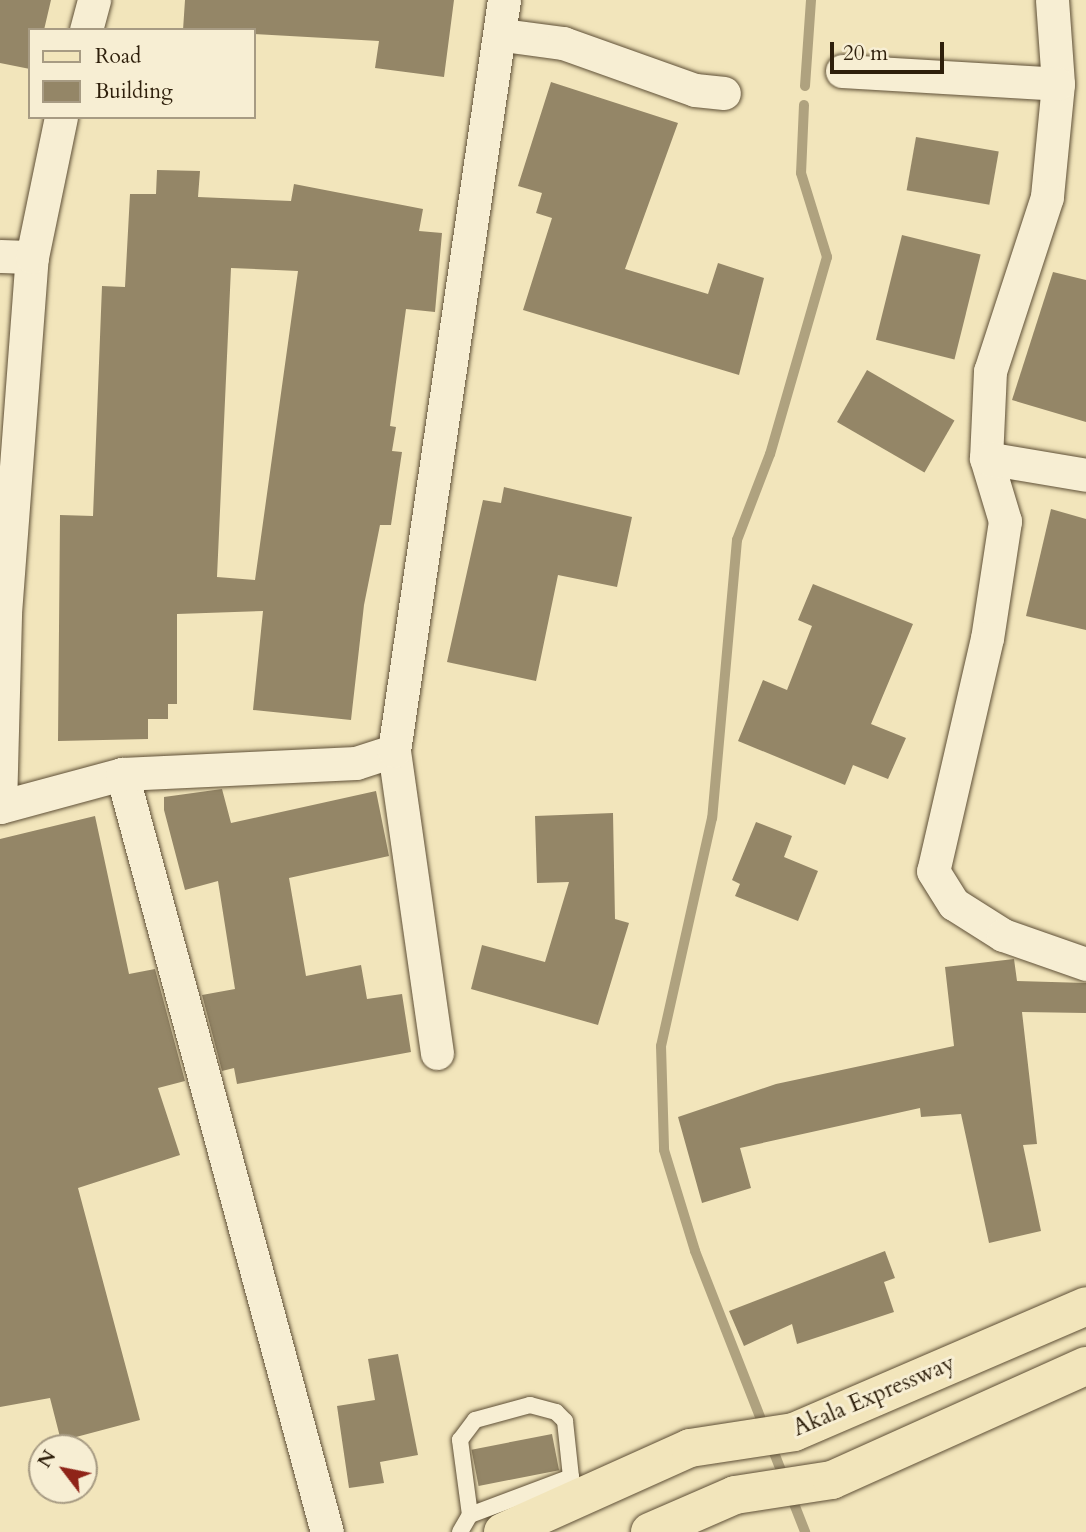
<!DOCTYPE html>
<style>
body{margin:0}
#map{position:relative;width:1086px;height:1532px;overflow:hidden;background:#f2e5bb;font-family:Cardo,serif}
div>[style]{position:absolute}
.stream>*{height:10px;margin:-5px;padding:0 5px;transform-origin:5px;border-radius:5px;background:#afa27f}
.building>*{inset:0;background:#948667;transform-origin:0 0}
.roads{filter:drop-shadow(0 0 2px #5f5037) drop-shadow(0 0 2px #5f5037)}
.lane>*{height:16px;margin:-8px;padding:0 8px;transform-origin:8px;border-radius:8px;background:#f7eed3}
.street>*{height:33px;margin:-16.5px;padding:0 16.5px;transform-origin:16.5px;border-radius:16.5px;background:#f7eed3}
.primary>*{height:38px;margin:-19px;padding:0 19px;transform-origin:19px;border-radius:19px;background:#f2e5bb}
span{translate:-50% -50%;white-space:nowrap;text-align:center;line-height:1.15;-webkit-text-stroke:6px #f7eed3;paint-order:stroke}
.street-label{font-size:23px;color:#2e1f0b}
.legend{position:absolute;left:28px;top:28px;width:228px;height:91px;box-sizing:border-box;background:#f7eed3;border:2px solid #a79b83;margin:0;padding:9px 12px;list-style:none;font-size:21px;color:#2e1f0b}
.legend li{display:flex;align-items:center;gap:14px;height:35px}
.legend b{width:35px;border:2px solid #a79b83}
.north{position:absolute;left:28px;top:1434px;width:70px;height:70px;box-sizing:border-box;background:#f7eed3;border:2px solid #a79b83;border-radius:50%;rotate:302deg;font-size:19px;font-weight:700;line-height:28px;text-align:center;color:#2e1f0b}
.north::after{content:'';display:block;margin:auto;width:24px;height:32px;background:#8f2418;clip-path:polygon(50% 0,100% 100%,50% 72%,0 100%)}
.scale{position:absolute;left:830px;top:42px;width:114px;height:32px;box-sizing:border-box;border:4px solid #2e1f0b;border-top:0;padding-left:9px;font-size:21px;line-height:24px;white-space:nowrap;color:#2e1f0b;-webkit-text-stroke:5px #f7eed3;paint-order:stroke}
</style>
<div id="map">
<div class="stream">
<div style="left:805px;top:86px;width:86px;rotate:-86deg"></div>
<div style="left:804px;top:105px;width:68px;rotate:92.5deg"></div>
<div style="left:801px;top:173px;width:88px;rotate:72.8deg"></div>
<div style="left:827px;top:257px;width:205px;rotate:106.1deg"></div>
<div style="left:770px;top:454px;width:92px;rotate:111deg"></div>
<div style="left:737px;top:540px;width:279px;rotate:95.1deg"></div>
<div style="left:712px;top:818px;width:234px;rotate:102.6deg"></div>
<div style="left:661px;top:1046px;width:104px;rotate:88.3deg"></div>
<div style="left:664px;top:1150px;width:106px;rotate:72.9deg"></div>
<div style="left:695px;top:1251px;width:302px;rotate:68.6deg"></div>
</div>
<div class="building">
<div style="clip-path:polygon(0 0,51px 0,44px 30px,30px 30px,30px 69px,0 63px)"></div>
<div style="clip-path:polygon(185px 0,454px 0,444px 77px,375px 68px,379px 41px,183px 30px)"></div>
<div style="clip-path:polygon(551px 82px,678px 123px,625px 269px,708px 294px,718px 263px,764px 278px,739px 375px,523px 310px,552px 218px,536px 213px,542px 193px,518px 186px)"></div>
<div style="left:916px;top:137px;width:84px;height:54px;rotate:10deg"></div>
<div style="clip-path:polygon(evenodd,157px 170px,200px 171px,198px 197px,291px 201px,294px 184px,423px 209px,419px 231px,442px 233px,435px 312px,406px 309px,390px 426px,396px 427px,392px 451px,402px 452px,391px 525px,380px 525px,364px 605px,351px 720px,253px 710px,263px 611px,177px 614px,177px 704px,168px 704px,168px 719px,148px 719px,148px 739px,58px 741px,60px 515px,93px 516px,102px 286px,125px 287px,130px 194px,156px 194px,157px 170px,231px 268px,298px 271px,255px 580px,217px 577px,231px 268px)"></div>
<div style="left:902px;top:235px;width:81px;height:108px;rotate:14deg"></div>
<div style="clip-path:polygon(1053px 272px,1086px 280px,1086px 422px,1012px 400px)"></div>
<div style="left:867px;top:370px;width:101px;height:60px;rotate:30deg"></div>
<div style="clip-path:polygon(504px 487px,632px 517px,617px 587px,558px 575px,536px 681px,447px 662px,483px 500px,501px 503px)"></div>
<div style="clip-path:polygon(1051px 509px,1086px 519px,1086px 630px,1026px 616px)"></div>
<div style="clip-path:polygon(813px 584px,913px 624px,871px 724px,906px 738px,888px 779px,853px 765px,845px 785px,738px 741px,763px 680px,787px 690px,812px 626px,798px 620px)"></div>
<div style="clip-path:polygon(222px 789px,231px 823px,376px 791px,389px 856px,289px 878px,306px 976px,361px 965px,367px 999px,402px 994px,411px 1052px,237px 1084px,234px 1068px,222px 1071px,202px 995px,235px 989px,218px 881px,185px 890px,164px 810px,164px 797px)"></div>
<div style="clip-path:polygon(613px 813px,615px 919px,629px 923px,598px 1025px,471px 989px,482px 945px,545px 962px,569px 882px,537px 883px,535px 816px)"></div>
<div style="clip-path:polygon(95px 816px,129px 974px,155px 969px,185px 1081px,158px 1088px,180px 1155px,78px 1188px,140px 1420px,61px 1441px,50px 1398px,0 1407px,0 839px)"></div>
<div style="clip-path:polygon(756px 822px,792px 836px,784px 857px,818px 871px,798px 921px,735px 896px,740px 884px,732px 880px)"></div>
<div style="clip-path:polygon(1014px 959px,1017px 981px,1086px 983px,1086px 1013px,1022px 1012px,1037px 1144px,1023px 1145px,1041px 1231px,989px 1243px,961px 1114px,921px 1117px,920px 1108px,740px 1148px,751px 1188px,702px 1203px,678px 1117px,776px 1084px,954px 1046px,945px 967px)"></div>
<div style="clip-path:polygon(885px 1251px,895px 1278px,884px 1282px,894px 1312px,797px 1344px,792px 1324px,744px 1346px,729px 1311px)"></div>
<div style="clip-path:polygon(398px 1354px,418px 1455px,380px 1462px,384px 1483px,349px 1488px,337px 1406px,375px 1400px,368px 1359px)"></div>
<div style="left:552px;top:1434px;width:37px;height:82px;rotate:79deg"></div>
</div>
<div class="roads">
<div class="lane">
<div style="left:470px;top:1515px;width:108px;rotate:-20.6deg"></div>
<div style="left:460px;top:1532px;width:20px;rotate:-60deg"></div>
<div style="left:470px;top:1515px;width:76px;rotate:-97.6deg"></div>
<div style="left:460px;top:1440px;width:25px;rotate:-53deg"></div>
<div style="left:475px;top:1420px;width:57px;rotate:-15.3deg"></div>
<div style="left:530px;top:1405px;width:27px;rotate:15deg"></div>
<div style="left:556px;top:1412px;width:13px;rotate:45deg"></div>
<div style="left:565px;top:1421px;width:56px;rotate:83.9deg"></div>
<div style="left:571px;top:1477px;width:24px;rotate:112deg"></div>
</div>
<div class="street">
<div style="left:1052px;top:0;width:84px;rotate:85.9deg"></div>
<div style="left:1058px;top:84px;width:114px;rotate:95.6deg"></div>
<div style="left:1047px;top:197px;width:183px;rotate:108.1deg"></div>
<div style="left:990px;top:371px;width:87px;rotate:92.6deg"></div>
<div style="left:986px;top:458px;width:66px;rotate:73.2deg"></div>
<div style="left:1005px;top:521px;width:118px;rotate:98.7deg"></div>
<div style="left:987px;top:638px;width:239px;rotate:103deg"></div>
<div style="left:933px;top:871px;width:39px;rotate:58deg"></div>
<div style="left:954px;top:904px;width:58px;rotate:32.3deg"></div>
<div style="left:1003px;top:935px;width:88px;rotate:19.3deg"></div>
<div style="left:86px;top:30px;width:31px;rotate:-75deg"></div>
<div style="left:503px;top:35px;width:61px;rotate:7.6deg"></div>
<div style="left:563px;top:43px;width:140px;rotate:19.6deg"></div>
<div style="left:695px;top:90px;width:29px;rotate:6deg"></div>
<div style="left:842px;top:71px;width:216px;rotate:3.4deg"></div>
<div style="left:0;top:256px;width:32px;rotate:2deg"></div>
<div style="left:986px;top:458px;width:101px;rotate:9.6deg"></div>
<div style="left:122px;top:774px;width:785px;rotate:74.87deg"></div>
<div style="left:0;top:807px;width:194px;rotate:-88.5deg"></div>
<div style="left:5px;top:613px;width:357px;rotate:-85.7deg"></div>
<div style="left:32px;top:257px;width:143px;rotate:-78.3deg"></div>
<div style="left:0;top:807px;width:126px;rotate:-15.1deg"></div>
<div style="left:122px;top:774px;width:234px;rotate:-2.7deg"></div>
<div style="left:356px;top:763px;width:40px;rotate:-18deg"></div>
<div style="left:437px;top:1053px;width:305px;rotate:-98.1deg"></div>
<div style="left:394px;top:751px;width:759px;rotate:-81.67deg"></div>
</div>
<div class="primary">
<div style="left:503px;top:1532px;width:205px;rotate:-24.2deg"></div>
<div style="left:690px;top:1448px;width:105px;rotate:-8.7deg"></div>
<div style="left:794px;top:1432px;width:318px;rotate:-23.3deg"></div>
<div style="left:650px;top:1532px;width:93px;rotate:-23.5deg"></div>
<div style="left:735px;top:1495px;width:98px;rotate:-8.8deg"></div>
<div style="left:832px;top:1480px;width:278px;rotate:-24.2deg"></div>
</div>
</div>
<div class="street-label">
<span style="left:874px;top:1396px;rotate:-23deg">Akala Expressway</span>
</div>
<ul class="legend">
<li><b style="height:9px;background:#f2e5bb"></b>Road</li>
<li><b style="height:19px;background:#948667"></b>Building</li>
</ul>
<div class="north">N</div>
<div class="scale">20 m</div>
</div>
